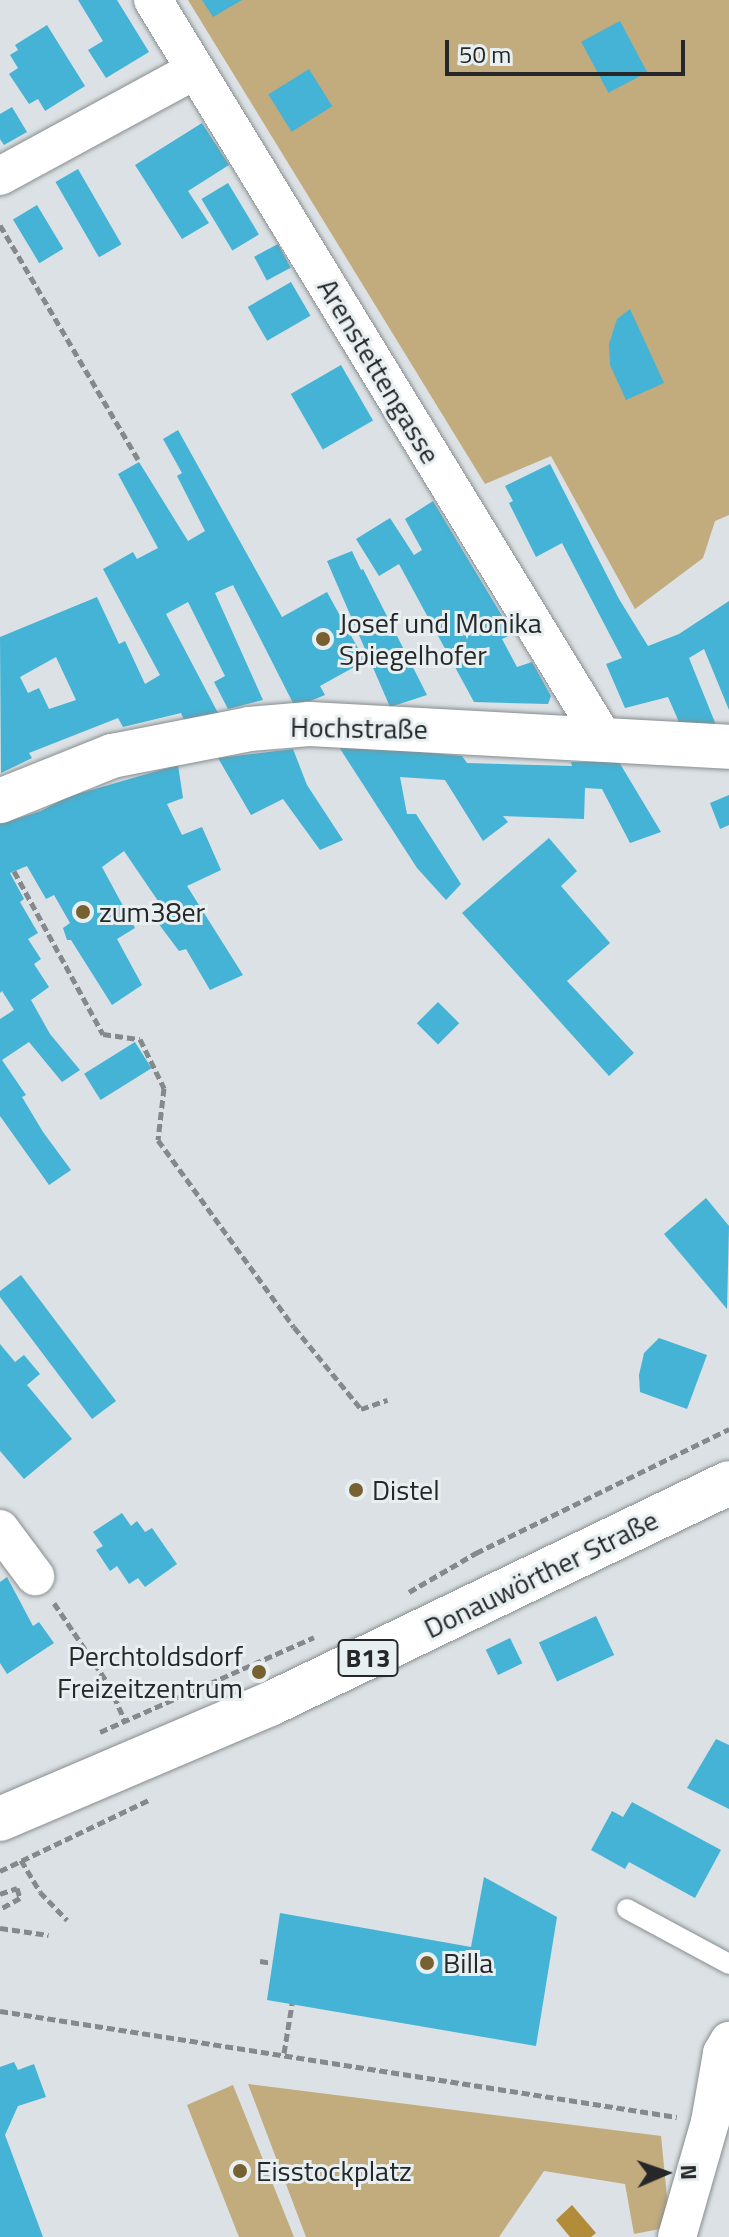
<!DOCTYPE html>
<meta charset="utf-8">
<style>
body{margin:0}
#map{position:relative;width:729px;height:2237px;overflow:hidden;background:#dbe1e4;font-family:"Titillium Web",sans-serif}
div>[style]{position:absolute}
.green>*{inset:0;background:#c2ab7d}
.water>*{inset:0;background:#b28c39}
.building>*{inset:0;background:#44b3d5;transform-origin:0 0}
.path>*{height:5px;margin-top:-2.5px;transform-origin:0;background:repeating-linear-gradient(90deg,#85898b 0 8px,transparent 0 12px)}
.roads{filter:drop-shadow(0 0 2px #878d8f) drop-shadow(0 0 2px #878d8f)}
.lane>*{height:20px;margin:-10px;padding:0 10px;transform-origin:10px;border-radius:10px;background:#fff}
.street>*{height:38px;margin:-19px;padding:0 19px;transform-origin:19px;border-radius:19px;background:#fff}
.secondary>*{height:44px;margin:-22px;padding:0 22px;transform-origin:22px;border-radius:22px;background:#fff}
.primary>*{height:44px;margin:-22px;padding:0 22px;transform-origin:22px;border-radius:22px;background:#fff}
.dots>*{width:22px;height:22px;translate:-50% -50%;box-sizing:border-box;border:4px solid #e8eff1;border-radius:50%}
span{translate:-50% -50%;white-space:nowrap;text-align:center;line-height:1.15;-webkit-text-stroke:6px #e8eff1;paint-order:stroke}
.shield-label span{padding:2px 6px;background:#e8eff1;border:2px solid;border-radius:6px;-webkit-text-stroke-width:0}
.shield-label{font-size:26px;color:#252728;font-weight:700}
.street-label{font-size:28px;color:#252728}
.poi-label{font-size:28px;color:#252728}
.left{translate:0 -50%;text-align:left}
.right{translate:-100% -50%;text-align:right}
.north{position:absolute;left:625px;top:2133px;width:80px;height:80px;-webkit-text-stroke:6px #e8eff1;paint-order:stroke;rotate:88deg;font-size:22px;font-weight:700;line-height:32px;text-align:center;color:#252728}
.north::after{content:'';display:block;margin:auto;width:28px;height:36px;background:#252728;clip-path:polygon(50% 0,100% 100%,50% 72%,0 100%)}
.scale{position:absolute;left:445px;top:40px;width:240px;height:36px;box-sizing:border-box;border:4px solid #252728;border-top:0;padding-left:10px;font-size:24px;line-height:28px;white-space:nowrap;color:#252728;-webkit-text-stroke:6px #e8eff1;paint-order:stroke}
</style>
<div id="map">
<div class="green">
<div style="clip-path:polygon(188px 0,729px 0,729px 515px,715px 521px,703px 558px,635px 609px,551px 456px,485px 484px)"></div>
<div style="clip-path:polygon(248px 2084px,661px 2136px,670px 2227px,634px 2234px,625px 2184px,544px 2171px,499px 2237px,306px 2237px)"></div>
<div style="clip-path:polygon(233px 2085px,294px 2237px,239px 2237px,187px 2105px)"></div>
</div>
<div class="water">
<div style="clip-path:polygon(572px 2205px,596px 2233px,591px 2237px,570px 2237px,556px 2220px)"></div>
</div>
<div class="building">
<div style="clip-path:polygon(78px 0,117px 0,149px 52px,106px 78px,88px 50px,103px 41px)"></div>
<div style="clip-path:polygon(202px 0,242px 0,213px 17px)"></div>
<div style="left:620px;top:21px;width:58px;height:44px;rotate:62deg"></div>
<div style="clip-path:polygon(47px 25px,85px 86px,45px 111px,38px 99px,29px 104px,9px 74px,18px 68px,10px 55px,18px 50px,15px 45px)"></div>
<div style="left:309px;top:69px;width:44px;height:48px;rotate:58deg"></div>
<div style="clip-path:polygon(12px 107px,27px 132px,4px 145px,0 139px,0 114px)"></div>
<div style="clip-path:polygon(202px 123px,229px 165px,188px 191px,209px 223px,182px 239px,135px 165px)"></div>
<div style="left:78px;top:169px;width:87px;height:26px;rotate:60deg"></div>
<div style="left:228px;top:183px;width:60px;height:31px;rotate:59deg"></div>
<div style="left:37px;top:205px;width:51px;height:28px;rotate:59deg"></div>
<div style="left:278px;top:244px;width:27px;height:27px;rotate:62deg"></div>
<div style="left:291px;top:282px;width:39px;height:50px;rotate:60deg"></div>
<div style="clip-path:polygon(630px 309px,664px 383px,626px 400px,610px 365px,609px 344px,617px 319px)"></div>
<div style="left:341px;top:365px;width:64px;height:58px;rotate:60deg"></div>
<div style="clip-path:polygon(evenodd,178px 430px,282px 617px,327px 592px,365px 661px,320px 686px,325px 695px,295px 707px,233px 585px,215px 593px,263px 700px,228px 709px,214px 682px,225px 676px,188px 602px,166px 614px,218px 713px,185px 722px,181px 713px,123px 727px,118px 718px,29px 753px,32px 758px,1px 773px,0 637px,97px 597px,119px 644px,125px 641px,145px 684px,160px 675px,103px 569px,133px 552px,137px 559px,158px 548px,118px 474px,139px 462px,188px 541px,205px 531px,177px 476px,182px 473px,163px 439px,178px 430px,56px 657px,76px 700px,49px 709px,39px 688px,28px 693px,20px 677px,56px 657px)"></div>
<div style="clip-path:polygon(550px 464px,619px 599px,648px 646px,679px 634px,729px 601px,729px 710px,704px 649px,689px 658px,716px 725px,682px 729px,668px 697px,625px 708px,606px 664px,622px 658px,562px 543px,536px 557px,509px 503px,513px 501px,505px 486px)"></div>
<div style="clip-path:polygon(433px 501px,513px 634px,502px 639px,517px 667px,532px 662px,551px 696px,548px 704px,474px 702px,399px 564px,379px 576px,356px 539px,390px 518px,414px 555px,422px 550px,405px 519px)"></div>
<div style="clip-path:polygon(352px 551px,361px 570px,363px 569px,427px 695px,390px 707px,327px 561px)"></div>
<div style="clip-path:polygon(337px 744px,462px 756px,467px 763px,572px 766px,571px 762px,619px 762px,661px 832px,630px 843px,602px 789px,585px 788px,584px 819px,503px 816px,508px 822px,483px 841px,445px 780px,400px 777px,407px 814px,416px 814px,461px 884px,446px 900px,417px 868px)"></div>
<div style="clip-path:polygon(293px 749px,307px 785px,343px 840px,320px 850px,283px 799px,251px 815px,218px 758px)"></div>
<div style="clip-path:polygon(178px 765px,183px 798px,167px 804px,182px 835px,202px 827px,221px 870px,187px 886px,243px 975px,210px 990px,186px 949px,179px 951px,158px 923px,169px 917px,124px 851px,102px 867px,135px 928px,117px 939px,142px 985px,112px 1005px,71px 940px,67px 940px,63px 928px,70px 923px,54px 895px,46px 899px,27px 866px,10px 873px,24px 899px,20px 902px,38px 933px,28px 939px,41px 959px,34px 964px,49px 987px,31px 1000px,50px 1034px,80px 1070px,62px 1082px,29px 1042px,2px 1060px,26px 1095px,22px 1097px,43px 1132px,71px 1170px,49px 1185px,0 1116px,0 1019px,14px 1010px,2px 991px,0 993px,0 824px,41px 811px,67px 797px)"></div>
<div style="clip-path:polygon(729px 795px,729px 825px,720px 829px,710px 803px)"></div>
<div style="clip-path:polygon(549px 838px,577px 871px,561px 886px,610px 943px,567px 981px,634px 1053px,609px 1076px,462px 913px)"></div>
<div style="left:438px;top:1002px;width:30px;height:30px;rotate:45deg"></div>
<div style="left:135px;top:1042px;width:31px;height:60px;rotate:58deg"></div>
<div style="clip-path:polygon(706px 1198px,729px 1226px,727px 1309px,664px 1234px)"></div>
<div style="clip-path:polygon(21px 1275px,116px 1401px,92px 1419px,0 1297px,0 1291px)"></div>
<div style="clip-path:polygon(659px 1338px,707px 1355px,687px 1409px,640px 1392px,639px 1375px,644px 1353px)"></div>
<div style="clip-path:polygon(0 1344px,15px 1362px,24px 1355px,40px 1374px,27px 1385px,72px 1439px,24px 1479px,0 1451px)"></div>
<div style="clip-path:polygon(122px 1513px,131px 1526px,137px 1521px,145px 1532px,152px 1528px,177px 1564px,145px 1587px,138px 1578px,129px 1584px,117px 1566px,110px 1571px,96px 1550px,103px 1546px,93px 1532px)"></div>
<div style="clip-path:polygon(7px 1577px,33px 1626px,39px 1622px,54px 1643px,7px 1674px,0 1663px,0 1582px)"></div>
<div style="left:596px;top:1616px;width:43px;height:63px;rotate:65deg"></div>
<div style="left:510px;top:1638px;width:28px;height:27px;rotate:64deg"></div>
<div style="clip-path:polygon(716px 1739px,729px 1745px,729px 1809px,687px 1788px)"></div>
<div style="clip-path:polygon(632px 1802px,721px 1850px,695px 1898px,629px 1862px,625px 1869px,591px 1850px,612px 1811px,623px 1817px)"></div>
<div style="clip-path:polygon(484px 1877px,557px 1917px,536px 2046px,267px 2000px,280px 1913px,471px 1947px)"></div>
<div style="clip-path:polygon(14px 2062px,18px 2070px,34px 2064px,46px 2097px,18px 2106px,5px 2135px,43px 2237px,0 2237px,0 2067px)"></div>
</div>
<div class="path">
<div style="left:0;top:225px;width:272px;rotate:59.5deg"></div>
<div style="left:14px;top:871px;width:186px;rotate:61.4deg"></div>
<div style="left:103px;top:1034px;width:37px;rotate:8deg"></div>
<div style="left:140px;top:1039px;width:55px;rotate:63.9deg"></div>
<div style="left:164px;top:1088px;width:52px;rotate:96.6deg"></div>
<div style="left:158px;top:1140px;width:231px;rotate:54deg"></div>
<div style="left:294px;top:1327px;width:106px;rotate:50.7deg"></div>
<div style="left:361px;top:1409px;width:28px;rotate:-19deg"></div>
<div style="left:409px;top:1592px;width:78px;rotate:-30.2deg"></div>
<div style="left:476px;top:1553px;width:282px;rotate:-26.1deg"></div>
<div style="left:54px;top:1603px;width:99px;rotate:56.1deg"></div>
<div style="left:109px;top:1685px;width:39px;rotate:66deg"></div>
<div style="left:100px;top:1732px;width:234px;rotate:-23.9deg"></div>
<div style="left:21px;top:1860px;width:37px;rotate:59deg"></div>
<div style="left:40px;top:1892px;width:39px;rotate:46deg"></div>
<div style="left:0;top:1871px;width:167px;rotate:-25.5deg"></div>
<div style="left:0;top:1894px;width:18px;rotate:-19deg"></div>
<div style="left:17px;top:1888px;width:10px;rotate:73deg"></div>
<div style="left:20px;top:1898px;width:23px;rotate:151deg"></div>
<div style="left:0;top:1928px;width:49px;rotate:8.3deg"></div>
<div style="left:260px;top:1961px;width:12px;rotate:9deg"></div>
<div style="left:0;top:2011px;width:685px;rotate:8.9deg"></div>
<div style="left:284px;top:2053px;width:50px;rotate:-80.7deg"></div>
</div>
<div class="roads">
<div class="lane">
<div style="left:627px;top:1909px;width:116px;rotate:28.3deg"></div>
</div>
<div class="street">
<div style="left:153px;top:0;width:868px;rotate:58.62deg"></div>
<div style="left:0;top:176px;width:222px;rotate:-28.5deg"></div>
<div style="left:0;top:1529px;width:59px;rotate:53.3deg"></div>
<div style="left:677px;top:2237px;width:120px;rotate:-74deg"></div>
<div style="left:710px;top:2122px;width:70px;rotate:-80.1deg"></div>
<div style="left:722px;top:2053px;width:14px;rotate:-60deg"></div>
</div>
<div class="secondary">
<div style="left:0;top:801px;width:121px;rotate:-21.9deg"></div>
<div style="left:112px;top:756px;width:140px;rotate:-11.1deg"></div>
<div style="left:249px;top:729px;width:60px;rotate:-4.8deg"></div>
<div style="left:309px;top:724px;width:421px;rotate:3.1deg"></div>
</div>
<div class="primary">
<div style="left:0;top:1819px;width:293px;rotate:-23.1deg"></div>
<div style="left:270px;top:1704px;width:509px;rotate:-25.71deg"></div>
</div>
</div>
<div class="dots">
<div style="left:323px;top:639px;background:#786131"></div>
<div style="left:83px;top:912px;background:#786131"></div>
<div style="left:356px;top:1490px;background:#786131"></div>
<div style="left:259px;top:1672px;background:#786131"></div>
<div style="left:427px;top:1963px;background:#786131"></div>
<div style="left:240px;top:2171px;background:#786131"></div>
</div>
<div class="shield-label">
<span style="left:368px;top:1658px">B13</span>
</div>
<div class="street-label">
<span style="left:379px;top:371px;rotate:59deg">Arenstettengasse</span>
<span style="left:359px;top:728px;rotate:1deg">Hochstraße</span>
<span style="left:541px;top:1574px;rotate:-26deg">Donauwörther Straße</span>
</div>
<div class="poi-label">
<span class="left" style="left:339px;top:639px">Josef und Monika<br>Spiegelhofer</span>
<span class="left" style="left:99px;top:912px">zum38er</span>
<span class="left" style="left:372px;top:1490px">Distel</span>
<span class="right" style="left:243px;top:1672px">Perchtoldsdorf<br>Freizeitzentrum</span>
<span class="left" style="left:443px;top:1963px">Billa</span>
<span class="left" style="left:256px;top:2171px">Eisstockplatz</span>
</div>
<div class="north">N</div>
<div class="scale">50 m</div>
</div>
